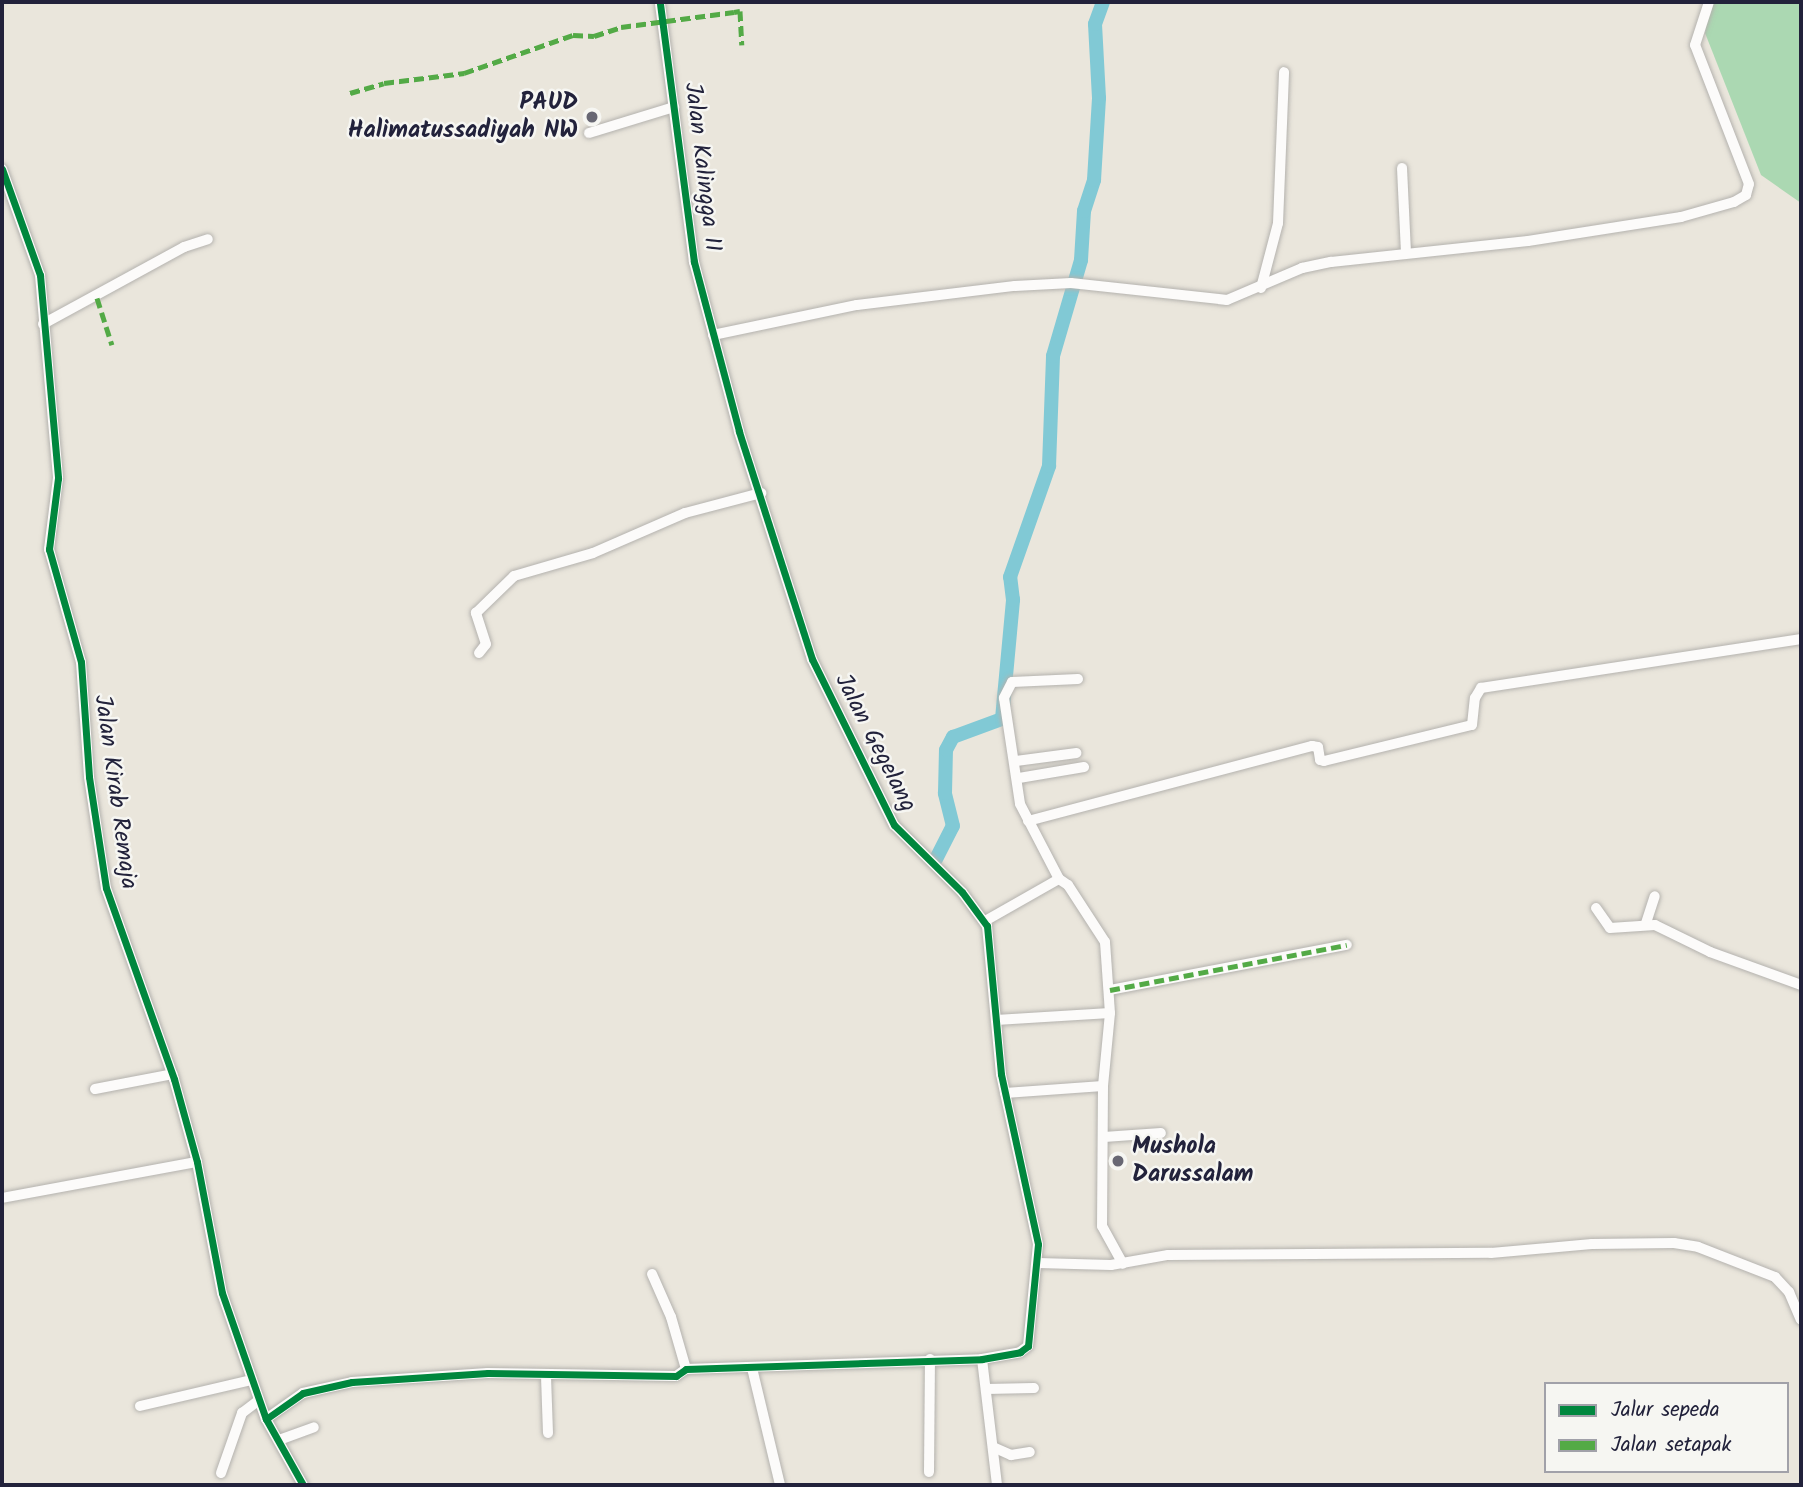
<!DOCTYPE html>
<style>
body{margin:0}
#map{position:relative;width:1803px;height:1487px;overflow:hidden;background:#eae6dc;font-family:Kalam,sans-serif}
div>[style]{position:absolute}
.green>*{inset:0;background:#abd8b2}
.river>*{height:14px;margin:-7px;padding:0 7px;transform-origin:7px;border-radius:7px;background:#81c9d5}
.roads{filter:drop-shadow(0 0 2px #b4b2ae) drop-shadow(0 0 2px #b4b2ae)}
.minor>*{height:10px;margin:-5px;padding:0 5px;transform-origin:5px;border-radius:5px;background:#fcfbfa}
.quiet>*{height:5px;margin-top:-2.5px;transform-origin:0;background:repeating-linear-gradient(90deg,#53aa46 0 10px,transparent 0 15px)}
.cycleway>*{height:7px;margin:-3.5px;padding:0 3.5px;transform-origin:3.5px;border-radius:3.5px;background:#00873e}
.dots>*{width:19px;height:19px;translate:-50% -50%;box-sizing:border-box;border:4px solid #f6f6f2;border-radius:50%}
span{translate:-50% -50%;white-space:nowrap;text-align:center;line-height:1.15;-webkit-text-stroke:5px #f6f6f2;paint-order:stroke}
.poi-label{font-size:24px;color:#22223b;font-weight:700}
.right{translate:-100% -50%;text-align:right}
.left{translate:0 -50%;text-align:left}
.street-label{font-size:24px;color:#22223b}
.frame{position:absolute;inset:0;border:4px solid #22223b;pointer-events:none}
.legend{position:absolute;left:1544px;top:1382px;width:245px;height:91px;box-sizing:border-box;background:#f6f6f2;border:2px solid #a1a1a9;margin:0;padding:9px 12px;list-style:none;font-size:21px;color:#22223b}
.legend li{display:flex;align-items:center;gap:14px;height:35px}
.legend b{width:35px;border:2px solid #a1a1a9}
</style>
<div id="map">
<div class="green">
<div style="clip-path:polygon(1709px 2px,1801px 2px,1801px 203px,1761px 175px,1705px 33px)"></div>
</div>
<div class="river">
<div style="left:936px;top:859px;width:37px;rotate:-63deg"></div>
<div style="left:953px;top:826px;width:34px;rotate:-104deg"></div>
<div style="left:945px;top:793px;width:43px;rotate:-88.7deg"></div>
<div style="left:946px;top:750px;width:15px;rotate:-62deg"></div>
<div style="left:953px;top:737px;width:52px;rotate:-20.2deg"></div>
<div style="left:1002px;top:719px;width:120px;rotate:-84.7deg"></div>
<div style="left:1013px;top:600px;width:23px;rotate:-97deg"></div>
<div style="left:1010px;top:577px;width:118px;rotate:-70.6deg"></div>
<div style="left:1049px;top:466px;width:110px;rotate:-87.9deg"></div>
<div style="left:1053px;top:356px;width:100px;rotate:-73.7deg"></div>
<div style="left:1081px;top:260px;width:49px;rotate:-86.5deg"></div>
<div style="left:1084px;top:211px;width:33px;rotate:-72deg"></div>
<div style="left:1094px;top:180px;width:82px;rotate:-86.5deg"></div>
<div style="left:1099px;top:98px;width:74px;rotate:-93.1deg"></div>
<div style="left:1095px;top:24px;width:23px;rotate:-70deg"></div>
</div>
<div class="roads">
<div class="minor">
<div style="left:589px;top:133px;width:89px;rotate:-17deg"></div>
<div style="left:1402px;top:168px;width:85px;rotate:87.3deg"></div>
<div style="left:2px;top:169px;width:113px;rotate:70.3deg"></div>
<div style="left:40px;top:275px;width:204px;rotate:84.9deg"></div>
<div style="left:58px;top:478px;width:72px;rotate:97.2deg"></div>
<div style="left:49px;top:549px;width:117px;rotate:74.2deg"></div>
<div style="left:81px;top:662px;width:115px;rotate:86deg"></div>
<div style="left:89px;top:777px;width:112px;rotate:81.3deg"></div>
<div style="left:106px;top:888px;width:203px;rotate:70.4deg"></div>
<div style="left:174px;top:1079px;width:86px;rotate:74.5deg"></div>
<div style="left:197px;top:1162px;width:133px;rotate:79.2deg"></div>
<div style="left:222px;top:1293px;width:133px;rotate:70.8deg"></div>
<div style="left:266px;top:1419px;width:76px;rotate:60.7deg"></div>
<div style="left:1261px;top:288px;width:67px;rotate:-75.3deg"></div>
<div style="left:1278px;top:223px;width:151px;rotate:-87.7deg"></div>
<div style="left:43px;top:324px;width:161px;rotate:-28.6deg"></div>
<div style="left:184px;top:247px;width:25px;rotate:-18deg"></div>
<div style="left:713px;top:335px;width:147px;rotate:-11.8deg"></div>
<div style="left:857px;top:305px;width:159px;rotate:-6.9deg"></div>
<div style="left:1015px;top:286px;width:56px;rotate:-3.1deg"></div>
<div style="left:1071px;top:283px;width:157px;rotate:6.2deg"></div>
<div style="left:1227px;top:300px;width:82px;rotate:-23.1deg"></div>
<div style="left:1302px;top:268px;width:30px;rotate:-12deg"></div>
<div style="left:1331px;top:262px;width:198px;rotate:-6.1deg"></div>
<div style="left:1528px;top:241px;width:155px;rotate:-8.9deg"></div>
<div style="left:1681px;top:217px;width:55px;rotate:-15.8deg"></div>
<div style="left:1734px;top:202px;width:14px;rotate:-30deg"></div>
<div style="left:1746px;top:195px;width:11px;rotate:-75deg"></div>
<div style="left:1749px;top:184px;width:149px;rotate:-111.2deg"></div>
<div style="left:1695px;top:45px;width:45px;rotate:-72deg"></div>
<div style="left:479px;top:653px;width:11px;rotate:-52deg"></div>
<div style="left:486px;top:644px;width:33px;rotate:-108deg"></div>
<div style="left:476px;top:613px;width:53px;rotate:-44.2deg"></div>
<div style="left:514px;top:576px;width:82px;rotate:-16.2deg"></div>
<div style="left:593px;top:553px;width:100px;rotate:-23.5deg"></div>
<div style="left:685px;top:513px;width:79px;rotate:-14.7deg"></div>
<div style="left:1078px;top:679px;width:66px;rotate:177.4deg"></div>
<div style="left:1012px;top:682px;width:18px;rotate:117deg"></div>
<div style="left:1004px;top:698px;width:107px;rotate:81.4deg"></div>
<div style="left:1020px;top:804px;width:85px;rotate:62.5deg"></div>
<div style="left:1059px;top:879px;width:11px;rotate:34deg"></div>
<div style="left:1068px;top:885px;width:68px;rotate:57deg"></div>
<div style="left:1105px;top:942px;width:71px;rotate:86deg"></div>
<div style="left:1110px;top:1013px;width:73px;rotate:95.5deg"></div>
<div style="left:1103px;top:1086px;width:140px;rotate:90.4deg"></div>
<div style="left:1102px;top:1226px;width:43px;rotate:61.1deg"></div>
<div style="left:1016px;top:761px;width:61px;rotate:-7.6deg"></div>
<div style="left:1019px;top:778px;width:66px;rotate:-9.6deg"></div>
<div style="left:1028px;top:821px;width:294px;rotate:-14.8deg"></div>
<div style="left:1312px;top:746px;width:6px;rotate:9deg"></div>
<div style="left:1318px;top:747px;width:13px;rotate:81deg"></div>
<div style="left:1320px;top:760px;width:4px;rotate:14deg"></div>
<div style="left:1324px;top:761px;width:152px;rotate:-13.7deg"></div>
<div style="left:1472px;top:725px;width:27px;rotate:-84deg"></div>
<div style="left:1475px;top:698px;width:12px;rotate:-59deg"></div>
<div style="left:1481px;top:688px;width:324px;rotate:-8.7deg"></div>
<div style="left:1596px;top:908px;width:24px;rotate:55deg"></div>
<div style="left:1610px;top:928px;width:45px;rotate:-3.8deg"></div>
<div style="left:1655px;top:925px;width:61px;rotate:26.1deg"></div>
<div style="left:1710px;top:952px;width:97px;rotate:19.9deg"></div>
<div style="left:985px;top:921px;width:85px;rotate:-29.6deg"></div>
<div style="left:1646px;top:923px;width:28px;rotate:-72deg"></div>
<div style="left:1110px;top:990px;width:241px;rotate:-10.8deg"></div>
<div style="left:996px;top:1020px;width:114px;rotate:-3.5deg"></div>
<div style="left:95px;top:1089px;width:79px;rotate:-10.9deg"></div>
<div style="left:1005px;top:1093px;width:98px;rotate:-4.1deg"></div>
<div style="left:1104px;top:1137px;width:57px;rotate:-4deg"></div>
<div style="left:2px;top:1198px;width:198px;rotate:-10.5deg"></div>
<div style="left:1038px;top:1263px;width:73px;rotate:1.6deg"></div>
<div style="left:1111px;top:1265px;width:58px;rotate:-10deg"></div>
<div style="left:1168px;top:1255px;width:323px;rotate:-0.4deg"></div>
<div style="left:1491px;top:1253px;width:101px;rotate:-5.1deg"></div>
<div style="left:1592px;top:1244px;width:82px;rotate:-0.7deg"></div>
<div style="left:1674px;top:1243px;width:24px;rotate:9deg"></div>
<div style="left:1698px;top:1247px;width:83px;rotate:21.3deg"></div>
<div style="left:1775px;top:1277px;width:21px;rotate:47deg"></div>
<div style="left:1789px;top:1292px;width:30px;rotate:67deg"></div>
<div style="left:652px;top:1274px;width:47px;rotate:66.2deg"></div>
<div style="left:671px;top:1317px;width:54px;rotate:73.9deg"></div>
<div style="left:982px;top:1359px;width:127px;rotate:83.2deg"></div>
<div style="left:752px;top:1368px;width:120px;rotate:76.5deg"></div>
<div style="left:546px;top:1376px;width:57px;rotate:88deg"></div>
<div style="left:986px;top:1389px;width:48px;rotate:-1.2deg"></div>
<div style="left:140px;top:1406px;width:115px;rotate:-13.1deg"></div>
<div style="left:266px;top:1419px;width:45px;rotate:-35.1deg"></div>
<div style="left:303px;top:1393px;width:50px;rotate:-12.7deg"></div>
<div style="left:352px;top:1382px;width:136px;rotate:-3.8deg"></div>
<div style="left:488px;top:1373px;width:188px;rotate:0.9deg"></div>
<div style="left:676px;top:1376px;width:12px;rotate:-35deg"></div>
<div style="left:686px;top:1369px;width:296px;rotate:-1.9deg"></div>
<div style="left:982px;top:1359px;width:39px;rotate:-10deg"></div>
<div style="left:1020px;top:1352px;width:10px;rotate:-37deg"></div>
<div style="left:1028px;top:1346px;width:102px;rotate:-84.4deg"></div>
<div style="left:1038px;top:1244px;width:174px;rotate:-102.3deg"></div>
<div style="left:1001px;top:1074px;width:149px;rotate:-95.4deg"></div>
<div style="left:987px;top:926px;width:42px;rotate:-126.3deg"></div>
<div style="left:962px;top:892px;width:95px;rotate:-135.4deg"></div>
<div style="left:894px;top:825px;width:185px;rotate:-116.3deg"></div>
<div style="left:812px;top:659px;width:239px;rotate:-107.8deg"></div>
<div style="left:739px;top:431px;width:175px;rotate:-104.9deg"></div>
<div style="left:694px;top:262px;width:262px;rotate:-97.5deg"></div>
<div style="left:279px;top:1440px;width:37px;rotate:-20deg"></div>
<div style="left:993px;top:1447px;width:20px;rotate:24deg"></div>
<div style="left:1011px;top:1455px;width:19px;rotate:-9deg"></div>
<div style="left:929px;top:1472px;width:113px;rotate:-89.5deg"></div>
<div style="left:221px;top:1473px;width:64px;rotate:-70.7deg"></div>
<div style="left:242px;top:1413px;width:21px;rotate:-37deg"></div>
</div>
</div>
<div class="quiet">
<div style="left:350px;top:93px;width:35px;rotate:-16deg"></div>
<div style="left:384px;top:83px;width:81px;rotate:-7.1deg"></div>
<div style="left:464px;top:73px;width:115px;rotate:-19.2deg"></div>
<div style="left:573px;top:35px;width:21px;rotate:3deg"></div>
<div style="left:594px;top:36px;width:28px;rotate:-18deg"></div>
<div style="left:621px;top:27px;width:114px;rotate:-7.6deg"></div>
<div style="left:734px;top:12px;width:6px;rotate:-9deg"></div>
<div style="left:740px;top:11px;width:34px;rotate:87deg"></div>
<div style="left:97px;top:298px;width:49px;rotate:72.3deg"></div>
<div style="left:1110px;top:990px;width:241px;rotate:-10.8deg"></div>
</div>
<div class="cycleway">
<div style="left:2px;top:169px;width:113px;rotate:70.3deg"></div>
<div style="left:40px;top:275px;width:204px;rotate:84.9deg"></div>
<div style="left:58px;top:478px;width:72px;rotate:97.2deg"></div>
<div style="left:49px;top:549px;width:117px;rotate:74.2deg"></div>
<div style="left:81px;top:662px;width:115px;rotate:86deg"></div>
<div style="left:89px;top:777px;width:112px;rotate:81.3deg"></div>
<div style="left:106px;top:888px;width:203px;rotate:70.4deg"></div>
<div style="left:174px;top:1079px;width:86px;rotate:74.5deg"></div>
<div style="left:197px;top:1162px;width:133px;rotate:79.2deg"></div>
<div style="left:222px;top:1293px;width:133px;rotate:70.8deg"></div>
<div style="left:266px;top:1419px;width:76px;rotate:60.7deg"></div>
<div style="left:266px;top:1419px;width:45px;rotate:-35.1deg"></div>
<div style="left:303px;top:1393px;width:50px;rotate:-12.7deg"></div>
<div style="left:352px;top:1382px;width:136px;rotate:-3.8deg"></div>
<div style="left:488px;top:1373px;width:188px;rotate:0.9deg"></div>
<div style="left:676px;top:1376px;width:12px;rotate:-35deg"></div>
<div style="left:686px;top:1369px;width:296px;rotate:-1.9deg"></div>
<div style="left:982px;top:1359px;width:39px;rotate:-10deg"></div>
<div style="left:1020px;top:1352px;width:10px;rotate:-37deg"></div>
<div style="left:1028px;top:1346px;width:102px;rotate:-84.4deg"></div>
<div style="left:1038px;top:1244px;width:174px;rotate:-102.3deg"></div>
<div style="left:1001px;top:1074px;width:149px;rotate:-95.4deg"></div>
<div style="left:987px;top:926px;width:42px;rotate:-126.3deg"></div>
<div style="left:962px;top:892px;width:95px;rotate:-135.4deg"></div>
<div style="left:894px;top:825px;width:185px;rotate:-116.3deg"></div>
<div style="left:812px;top:659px;width:239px;rotate:-107.8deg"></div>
<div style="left:739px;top:431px;width:175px;rotate:-104.9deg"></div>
<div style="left:694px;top:262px;width:262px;rotate:-97.5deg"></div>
</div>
<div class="dots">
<div style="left:592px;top:117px;background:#686773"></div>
<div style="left:1118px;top:1161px;background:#686773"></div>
</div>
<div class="poi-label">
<span class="right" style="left:578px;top:117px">PAUD<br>Halimatussadiyah NW</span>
<span class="left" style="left:1132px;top:1161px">Mushola<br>Darussalam</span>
</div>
<div class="street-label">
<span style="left:702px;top:167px;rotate:83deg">Jalan Kalingga II</span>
<span style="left:875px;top:743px;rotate:63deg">Jalan Gegelang</span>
<span style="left:115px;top:792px;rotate:82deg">Jalan Kirab Remaja</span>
</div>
<div class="frame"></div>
<ul class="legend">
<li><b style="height:9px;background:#00873e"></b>Jalur sepeda</li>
<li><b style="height:9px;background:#53aa46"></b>Jalan setapak</li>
</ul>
</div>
